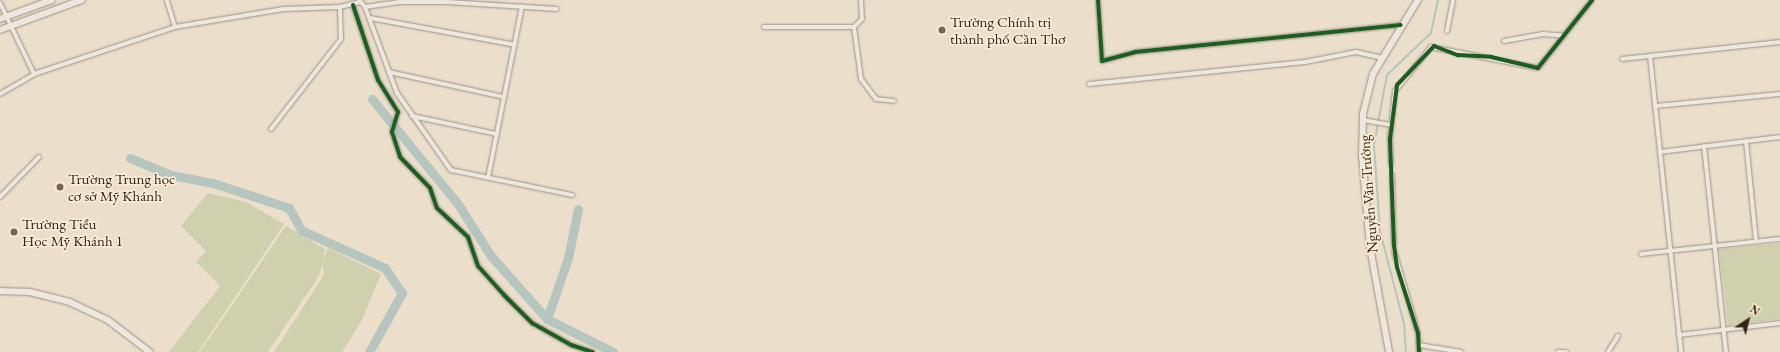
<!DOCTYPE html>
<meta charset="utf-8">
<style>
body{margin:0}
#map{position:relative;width:1780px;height:352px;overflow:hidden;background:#ebdecb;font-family:"EB Garamond",serif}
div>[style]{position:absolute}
.green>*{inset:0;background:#cfd0ad}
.stream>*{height:1.5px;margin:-0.75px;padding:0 0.75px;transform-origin:0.75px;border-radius:0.75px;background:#b6c6bf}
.river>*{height:9px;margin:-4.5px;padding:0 4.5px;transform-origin:4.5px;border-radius:4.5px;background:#b6c6bf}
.street-tunnel>*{height:4px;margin-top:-2px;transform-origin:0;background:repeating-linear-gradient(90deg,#c7b8a7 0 4px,transparent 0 6px)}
.roads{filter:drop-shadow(0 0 1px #9c9286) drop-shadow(0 0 1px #9c9286)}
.street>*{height:4px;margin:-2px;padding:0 2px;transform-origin:2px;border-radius:2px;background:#eee7de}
.secondary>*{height:5.5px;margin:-2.75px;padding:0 2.75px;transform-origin:2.75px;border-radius:2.75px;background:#eee7de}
.cycleway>*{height:4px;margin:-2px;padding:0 2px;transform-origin:2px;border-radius:2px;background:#1b5e20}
.dots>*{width:11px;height:11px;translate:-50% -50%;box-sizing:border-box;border:2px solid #faecd5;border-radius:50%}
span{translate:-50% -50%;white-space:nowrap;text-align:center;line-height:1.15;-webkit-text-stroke:3.5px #faecd5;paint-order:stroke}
.poi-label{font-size:15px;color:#372217}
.left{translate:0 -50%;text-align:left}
.street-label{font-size:15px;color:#372217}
.north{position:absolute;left:1728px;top:300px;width:40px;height:40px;-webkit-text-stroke:3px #faecd5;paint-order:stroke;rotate:35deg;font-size:11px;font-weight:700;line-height:16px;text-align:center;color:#372217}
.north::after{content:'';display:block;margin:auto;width:14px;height:18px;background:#372217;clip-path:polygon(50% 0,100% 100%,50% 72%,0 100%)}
</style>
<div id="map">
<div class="green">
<div style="clip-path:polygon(208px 193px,246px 202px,284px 224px,198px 352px,169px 352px,220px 286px,196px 262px,206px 251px,181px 226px)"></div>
<div style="clip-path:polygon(286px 226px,325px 249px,320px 274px,268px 352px,200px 352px)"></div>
<div style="clip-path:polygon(1780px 243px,1780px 319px,1728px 325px,1719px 249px)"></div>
<div style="clip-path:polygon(328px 248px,381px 274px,361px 322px,342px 352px,274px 352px,324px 275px,322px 263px)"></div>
</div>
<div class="stream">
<div style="left:1406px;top:352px;width:28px;rotate:-94deg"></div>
<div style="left:1404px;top:324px;width:96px;rotate:-104.5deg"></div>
<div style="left:1380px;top:231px;width:86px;rotate:-94deg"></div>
<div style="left:1374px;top:145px;width:71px;rotate:-79.5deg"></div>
<div style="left:1387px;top:75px;width:61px;rotate:-43.7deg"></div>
<div style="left:1431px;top:33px;width:34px;rotate:-78deg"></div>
</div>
<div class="river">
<div style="left:372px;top:99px;width:136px;rotate:50.7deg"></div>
<div style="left:458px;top:204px;width:62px;rotate:57.6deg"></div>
<div style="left:491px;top:256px;width:84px;rotate:48.4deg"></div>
<div style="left:547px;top:319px;width:74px;rotate:26.6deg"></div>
<div style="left:130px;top:158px;width:44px;rotate:22.5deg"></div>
<div style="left:171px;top:175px;width:43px;rotate:10.8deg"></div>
<div style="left:213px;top:183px;width:80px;rotate:18.2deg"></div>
<div style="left:289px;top:208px;width:25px;rotate:61deg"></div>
<div style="left:301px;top:230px;width:92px;rotate:24.3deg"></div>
<div style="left:385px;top:268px;width:30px;rotate:56deg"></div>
<div style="left:402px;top:293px;width:68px;rotate:119.2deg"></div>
<div style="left:547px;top:319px;width:65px;rotate:-71deg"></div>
<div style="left:568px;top:258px;width:50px;rotate:-78.5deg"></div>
</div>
<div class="street-tunnel">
<div style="left:1391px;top:165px;width:10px;rotate:84deg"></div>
</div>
<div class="roads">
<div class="street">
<div style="left:359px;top:0;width:9px;rotate:49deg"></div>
<div style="left:365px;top:7px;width:92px;rotate:69.6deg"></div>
<div style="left:397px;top:93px;width:94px;rotate:55deg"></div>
<div style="left:451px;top:170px;width:124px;rotate:11.7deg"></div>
<div style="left:1098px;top:0;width:61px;rotate:86.2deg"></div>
<div style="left:1102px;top:61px;width:34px;rotate:-15deg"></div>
<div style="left:1135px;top:52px;width:267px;rotate:-5.8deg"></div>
<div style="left:0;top:3px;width:79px;rotate:64.4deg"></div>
<div style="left:353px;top:5px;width:79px;rotate:71.6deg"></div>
<div style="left:378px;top:80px;width:38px;rotate:58deg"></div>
<div style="left:398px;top:112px;width:21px;rotate:107deg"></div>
<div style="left:392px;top:132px;width:26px;rotate:72deg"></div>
<div style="left:400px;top:157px;width:43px;rotate:45.9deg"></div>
<div style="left:430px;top:188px;width:21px;rotate:71deg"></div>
<div style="left:437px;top:208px;width:42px;rotate:43.1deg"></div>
<div style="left:468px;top:237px;width:31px;rotate:71deg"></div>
<div style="left:478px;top:266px;width:39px;rotate:48deg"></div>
<div style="left:504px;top:295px;width:40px;rotate:45deg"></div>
<div style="left:532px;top:323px;width:45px;rotate:29.4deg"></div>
<div style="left:571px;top:345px;width:23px;rotate:18deg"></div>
<div style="left:365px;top:7px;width:37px;rotate:-8deg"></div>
<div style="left:402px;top:2px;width:44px"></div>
<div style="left:446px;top:2px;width:111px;rotate:3.6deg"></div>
<div style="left:370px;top:18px;width:147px;rotate:10.5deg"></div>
<div style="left:175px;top:27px;width:110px;rotate:-9.4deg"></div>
<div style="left:284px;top:9px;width:56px;rotate:-2deg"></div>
<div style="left:764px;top:27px;width:90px"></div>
<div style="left:854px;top:27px;width:11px;rotate:-45deg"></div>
<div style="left:862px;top:19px;width:19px;rotate:-93deg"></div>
<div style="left:854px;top:27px;width:52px;rotate:82.3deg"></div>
<div style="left:861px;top:79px;width:25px;rotate:53deg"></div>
<div style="left:876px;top:99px;width:18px;rotate:6deg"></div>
<div style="left:1447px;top:31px;width:32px;rotate:-79deg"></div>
<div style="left:1504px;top:41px;width:40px;rotate:-10deg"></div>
<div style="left:1543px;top:34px;width:21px;rotate:5deg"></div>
<div style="left:1650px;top:56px;width:298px;rotate:84deg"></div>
<div style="left:1622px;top:59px;width:159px;rotate:-6.1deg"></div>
<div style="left:389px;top:72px;width:118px;rotate:12.3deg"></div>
<div style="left:1089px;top:84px;width:217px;rotate:-5.8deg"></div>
<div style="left:1305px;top:62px;width:52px;rotate:-11.1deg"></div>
<div style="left:1356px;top:52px;width:27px;rotate:13deg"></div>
<div style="left:0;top:94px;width:39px;rotate:-30deg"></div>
<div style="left:34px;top:74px;width:149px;rotate:-18.4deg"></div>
<div style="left:175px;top:27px;width:28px;rotate:-107deg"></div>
<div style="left:1655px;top:106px;width:126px;rotate:-5.5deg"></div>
<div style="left:412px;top:116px;width:87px;rotate:12deg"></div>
<div style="left:1363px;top:120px;width:28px;rotate:10deg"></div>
<div style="left:271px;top:129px;width:114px;rotate:-52.1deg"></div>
<div style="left:341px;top:39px;width:32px;rotate:-92deg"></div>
<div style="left:340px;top:7px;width:21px;rotate:-14deg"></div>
<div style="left:1746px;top:141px;width:101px;rotate:84.3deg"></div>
<div style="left:1704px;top:146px;width:207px;rotate:83.9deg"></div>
<div style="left:1660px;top:152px;width:121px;rotate:-7.1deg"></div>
<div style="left:1391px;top:165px;width:26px;rotate:-92deg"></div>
<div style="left:1390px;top:139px;width:48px;rotate:-84.1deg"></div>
<div style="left:1395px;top:91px;width:57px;rotate:-50.7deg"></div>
<div style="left:1431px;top:47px;width:109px;rotate:11.1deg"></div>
<div style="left:1538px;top:68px;width:87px;rotate:-51.5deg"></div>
<div style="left:1392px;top:175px;width:70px;rotate:88.4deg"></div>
<div style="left:488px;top:178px;width:175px;rotate:-78.8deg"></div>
<div style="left:0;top:197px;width:56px;rotate:-45.7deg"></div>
<div style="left:1394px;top:251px;width:85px;rotate:73.7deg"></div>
<div style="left:1418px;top:333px;width:19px;rotate:87deg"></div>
<div style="left:1641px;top:254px;width:140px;rotate:-6.2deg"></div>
<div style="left:1679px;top:335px;width:102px;rotate:-6.8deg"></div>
<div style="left:1419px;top:345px;width:43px;rotate:9.5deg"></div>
<div style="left:1558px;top:352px;width:8px"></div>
<div style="left:1608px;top:352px;width:19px;rotate:-58deg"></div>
</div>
<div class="secondary">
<div style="left:0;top:19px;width:55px;rotate:-20.1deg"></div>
<div style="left:0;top:30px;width:87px;rotate:-20.1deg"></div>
<div style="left:0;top:291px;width:30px;rotate:2deg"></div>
<div style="left:30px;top:292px;width:41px;rotate:14deg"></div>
<div style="left:70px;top:302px;width:42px;rotate:25.3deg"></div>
<div style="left:108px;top:320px;width:53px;rotate:37.3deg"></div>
<div style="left:1389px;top:352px;width:107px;rotate:-100.3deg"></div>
<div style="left:1370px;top:247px;width:91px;rotate:-95deg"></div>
<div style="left:1362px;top:156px;width:42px;rotate:-88.6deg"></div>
<div style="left:1363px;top:114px;width:41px;rotate:-76deg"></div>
<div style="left:1373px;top:74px;width:87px;rotate:-58.7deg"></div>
</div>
</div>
<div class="cycleway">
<div style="left:1098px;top:0;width:61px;rotate:86.2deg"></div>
<div style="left:1102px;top:61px;width:34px;rotate:-15deg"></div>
<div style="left:1135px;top:52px;width:267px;rotate:-5.8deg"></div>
<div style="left:353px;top:5px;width:79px;rotate:71.6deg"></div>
<div style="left:378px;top:80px;width:38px;rotate:58deg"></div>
<div style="left:398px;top:112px;width:21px;rotate:107deg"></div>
<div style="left:392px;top:132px;width:26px;rotate:72deg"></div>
<div style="left:400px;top:157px;width:43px;rotate:45.9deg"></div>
<div style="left:430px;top:188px;width:21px;rotate:71deg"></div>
<div style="left:437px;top:208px;width:42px;rotate:43.1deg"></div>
<div style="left:468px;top:237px;width:31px;rotate:71deg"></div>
<div style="left:478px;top:266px;width:39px;rotate:48deg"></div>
<div style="left:504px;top:295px;width:40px;rotate:45deg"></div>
<div style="left:532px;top:323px;width:45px;rotate:29.4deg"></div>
<div style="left:571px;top:345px;width:23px;rotate:18deg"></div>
<div style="left:1419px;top:352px;width:19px;rotate:-93deg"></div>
<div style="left:1418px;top:333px;width:69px;rotate:-107.7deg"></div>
<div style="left:1397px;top:267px;width:22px;rotate:-98deg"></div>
<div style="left:1394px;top:245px;width:106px;rotate:-92.2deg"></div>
<div style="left:1390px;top:139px;width:54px;rotate:-82.6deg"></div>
<div style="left:1397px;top:85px;width:54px;rotate:-46.5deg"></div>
<div style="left:1434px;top:46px;width:26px;rotate:21deg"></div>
<div style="left:1458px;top:55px;width:33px;rotate:3deg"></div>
<div style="left:1491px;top:57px;width:48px;rotate:13.2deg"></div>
<div style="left:1538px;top:68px;width:87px;rotate:-51.5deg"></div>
</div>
<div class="dots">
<div style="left:942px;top:30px;background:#766456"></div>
<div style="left:60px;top:187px;background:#766456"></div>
<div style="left:14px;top:232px;background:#766456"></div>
</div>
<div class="poi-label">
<span class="left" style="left:950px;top:30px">Trường Chính trị<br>thành phố Cần Thơ</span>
<span class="left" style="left:68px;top:187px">Trường Trung học<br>cơ sở Mỹ Khánh</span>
<span class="left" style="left:22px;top:232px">Trường Tiểu<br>Học Mỹ Khánh 1</span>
</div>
<div class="street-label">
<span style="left:1368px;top:194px;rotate:-94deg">Nguyễn Văn Trường</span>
</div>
<div class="north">N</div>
</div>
